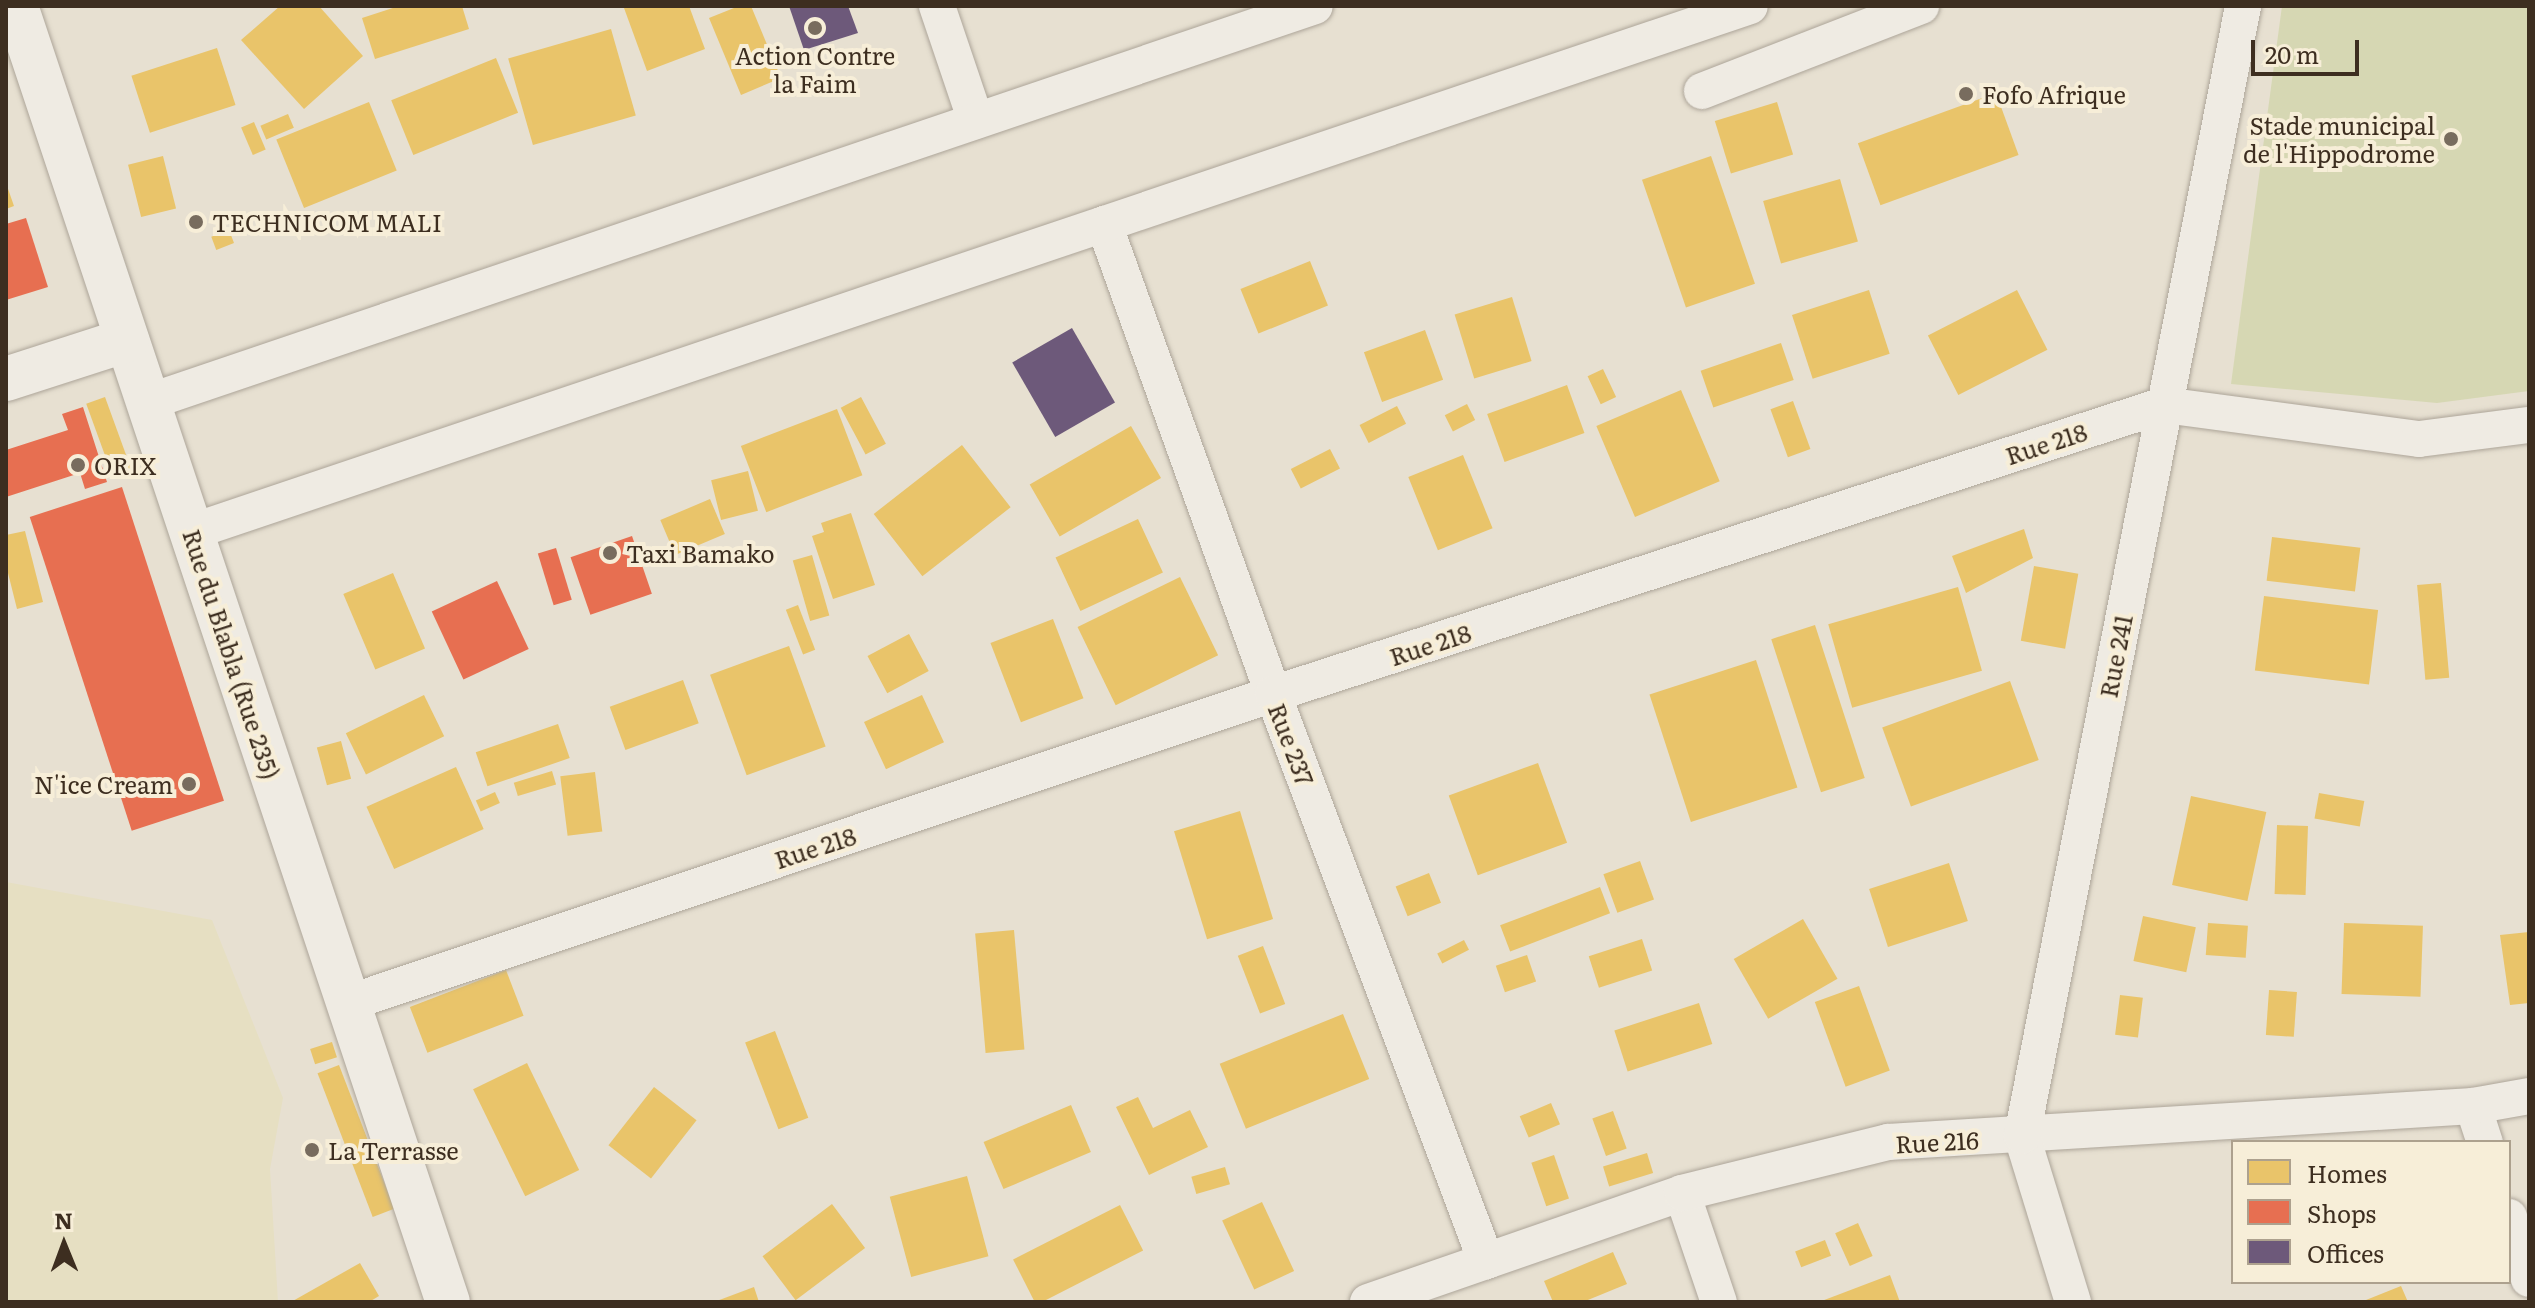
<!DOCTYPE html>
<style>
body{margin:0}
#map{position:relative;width:2535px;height:1308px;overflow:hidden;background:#e7e0d1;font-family:Literata,serif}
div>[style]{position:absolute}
.farmland>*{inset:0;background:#e6dfc2}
.green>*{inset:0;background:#d6d7b3}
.homes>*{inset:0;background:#e9c46a;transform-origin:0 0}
.shops>*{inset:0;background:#e76f51;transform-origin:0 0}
.offices>*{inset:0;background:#6d597a;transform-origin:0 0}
.roads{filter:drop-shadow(0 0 2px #ada599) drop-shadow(0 0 2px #ada599)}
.minor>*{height:36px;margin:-18px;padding:0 18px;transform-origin:18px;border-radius:18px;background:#efebe3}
.tertiary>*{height:44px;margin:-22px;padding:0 22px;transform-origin:22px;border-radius:22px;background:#efebe3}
.dots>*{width:22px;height:22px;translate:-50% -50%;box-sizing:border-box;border:4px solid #f7eed8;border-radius:50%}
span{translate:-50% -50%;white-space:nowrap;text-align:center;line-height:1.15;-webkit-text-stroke:8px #f7eed8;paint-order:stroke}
.poi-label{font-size:24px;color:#3d2e20}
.left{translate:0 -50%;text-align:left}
.right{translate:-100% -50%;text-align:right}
.street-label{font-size:24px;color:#3d2e20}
.frame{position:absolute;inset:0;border:8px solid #3d2e20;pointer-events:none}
.legend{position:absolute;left:2231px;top:1140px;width:280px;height:144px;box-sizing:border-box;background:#f7eed8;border:2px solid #ada18e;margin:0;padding:10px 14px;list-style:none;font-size:24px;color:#3d2e20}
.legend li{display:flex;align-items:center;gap:16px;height:40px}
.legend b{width:40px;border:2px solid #ada18e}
.north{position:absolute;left:24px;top:1204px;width:80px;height:80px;-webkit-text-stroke:6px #f7eed8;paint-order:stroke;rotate:359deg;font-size:22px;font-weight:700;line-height:32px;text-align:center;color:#3d2e20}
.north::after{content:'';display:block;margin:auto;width:28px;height:36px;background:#3d2e20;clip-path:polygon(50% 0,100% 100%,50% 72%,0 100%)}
.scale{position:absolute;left:2251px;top:40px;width:108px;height:36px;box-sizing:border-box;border:4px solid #3d2e20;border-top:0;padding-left:10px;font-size:24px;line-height:28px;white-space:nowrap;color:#3d2e20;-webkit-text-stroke:6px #f7eed8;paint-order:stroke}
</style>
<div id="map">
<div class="farmland">
<div style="clip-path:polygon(6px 882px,212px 920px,283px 1098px,270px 1169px,278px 1302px,6px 1302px)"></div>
</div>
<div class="green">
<div style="clip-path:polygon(2282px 6px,2529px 6px,2529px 391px,2437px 403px,2231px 384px)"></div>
</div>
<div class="homes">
<div style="clip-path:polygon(280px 6px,319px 6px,363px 56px,304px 109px,241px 40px)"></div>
<div style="clip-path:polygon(399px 6px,462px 6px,469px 29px,375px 59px,362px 18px)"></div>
<div style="clip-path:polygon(630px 6px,689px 6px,705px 49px,647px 71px,624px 8px)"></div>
<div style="clip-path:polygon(739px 6px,751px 6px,781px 78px,741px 95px,709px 18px)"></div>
<div style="left:611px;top:29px;width:90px;height:107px;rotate:74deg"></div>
<div style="left:217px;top:48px;width:60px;height:90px;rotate:72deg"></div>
<div style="left:496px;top:58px;width:59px;height:113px;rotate:68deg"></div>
<div style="left:1996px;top:93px;width:66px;height:147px;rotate:70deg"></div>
<div style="left:369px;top:102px;width:74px;height:100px;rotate:68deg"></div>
<div style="left:1777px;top:102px;width:55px;height:65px;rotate:73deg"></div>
<div style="left:288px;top:114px;width:15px;height:30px;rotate:67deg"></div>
<div style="left:254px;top:122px;width:30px;height:14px;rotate:67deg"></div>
<div style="left:163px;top:156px;width:54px;height:36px;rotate:76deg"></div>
<div style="left:1711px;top:156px;width:135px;height:73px;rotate:71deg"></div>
<div style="left:1840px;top:179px;width:65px;height:80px;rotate:74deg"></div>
<div style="clip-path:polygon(6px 183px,14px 206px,6px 209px)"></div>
<div style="left:229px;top:230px;width:14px;height:19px;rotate:69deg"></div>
<div style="left:1310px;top:261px;width:48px;height:75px;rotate:68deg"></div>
<div style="left:1869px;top:290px;width:67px;height:81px;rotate:72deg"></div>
<div style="left:2017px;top:290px;width:67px;height:100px;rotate:63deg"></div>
<div style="left:1512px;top:297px;width:67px;height:60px;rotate:73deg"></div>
<div style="left:1425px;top:330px;width:53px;height:65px;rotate:70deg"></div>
<div style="left:1781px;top:343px;width:39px;height:85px;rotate:71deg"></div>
<div style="left:1603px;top:369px;width:31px;height:17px;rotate:65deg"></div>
<div style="left:1567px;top:385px;width:51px;height:85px;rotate:70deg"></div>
<div style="left:1681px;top:390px;width:99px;height:92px;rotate:67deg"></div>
<div style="left:105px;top:397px;width:79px;height:20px;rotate:70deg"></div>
<div style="left:861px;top:397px;width:53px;height:23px;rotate:62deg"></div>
<div style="left:1793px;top:401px;width:51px;height:24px;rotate:70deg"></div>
<div style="left:1467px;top:404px;width:18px;height:25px;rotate:63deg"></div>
<div style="left:1397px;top:406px;width:20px;height:42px;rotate:63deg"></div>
<div style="left:837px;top:409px;width:71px;height:103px;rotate:69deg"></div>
<div style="left:1131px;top:426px;width:60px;height:117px;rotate:60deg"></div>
<div style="left:962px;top:445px;width:79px;height:112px;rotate:52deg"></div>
<div style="left:1330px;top:449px;width:22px;height:44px;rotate:63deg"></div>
<div style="left:1463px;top:455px;width:79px;height:59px;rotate:68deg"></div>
<div style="left:748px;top:471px;width:41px;height:38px;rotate:76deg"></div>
<div style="left:710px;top:499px;width:38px;height:54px;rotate:67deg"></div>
<div style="clip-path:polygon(851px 513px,875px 585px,833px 599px,812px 536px,824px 532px,821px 523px)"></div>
<div style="left:1138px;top:519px;width:59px;height:91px;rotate:65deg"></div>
<div style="clip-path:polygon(2024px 529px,2033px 558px,1966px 593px,1952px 556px)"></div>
<div style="clip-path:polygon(25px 531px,43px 602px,17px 609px,6px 565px,6px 535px)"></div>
<div style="left:2272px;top:537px;width:89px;height:44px;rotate:7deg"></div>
<div style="left:812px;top:555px;width:63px;height:20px;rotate:74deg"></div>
<div style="left:2034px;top:566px;width:45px;height:76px;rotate:10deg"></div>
<div style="left:393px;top:573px;width:82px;height:54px;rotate:67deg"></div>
<div style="left:1180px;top:577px;width:87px;height:114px;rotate:64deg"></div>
<div style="left:2441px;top:583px;width:95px;height:24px;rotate:85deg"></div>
<div style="left:1958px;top:587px;width:87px;height:135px;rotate:74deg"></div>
<div style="left:2264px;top:596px;width:115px;height:75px;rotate:7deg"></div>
<div style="left:798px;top:605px;width:48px;height:13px;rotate:69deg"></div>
<div style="left:1053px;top:619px;width:85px;height:67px;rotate:69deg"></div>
<div style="left:1815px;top:625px;width:161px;height:46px;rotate:72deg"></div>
<div style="left:909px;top:634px;width:42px;height:47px;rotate:62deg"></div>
<div style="left:789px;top:646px;width:107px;height:84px;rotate:70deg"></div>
<div style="left:1756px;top:660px;width:134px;height:112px;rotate:72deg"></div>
<div style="left:683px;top:680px;width:46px;height:78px;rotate:70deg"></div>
<div style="left:2010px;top:681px;width:84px;height:136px;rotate:70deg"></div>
<div style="left:424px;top:695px;width:46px;height:87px;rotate:64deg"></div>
<div style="left:922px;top:695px;width:52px;height:64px;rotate:65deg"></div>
<div style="left:558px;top:724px;width:36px;height:87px;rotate:71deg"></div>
<div style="left:341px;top:741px;width:39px;height:25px;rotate:75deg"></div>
<div style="left:1538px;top:763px;width:85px;height:95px;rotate:70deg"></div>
<div style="left:456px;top:767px;width:68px;height:98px;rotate:66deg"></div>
<div style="left:552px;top:771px;width:14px;height:40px;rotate:73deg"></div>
<div style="left:595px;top:772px;width:60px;height:35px;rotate:83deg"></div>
<div style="left:495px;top:792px;width:12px;height:21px;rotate:66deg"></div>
<div style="left:2319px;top:793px;width:46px;height:26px;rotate:10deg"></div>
<div style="left:2191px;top:796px;width:77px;height:91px;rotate:12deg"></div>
<div style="left:1240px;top:811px;width:113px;height:69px;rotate:73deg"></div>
<div style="left:2277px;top:825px;width:31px;height:69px;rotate:2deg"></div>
<div style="left:1640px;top:861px;width:41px;height:39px;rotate:70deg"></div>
<div style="left:1949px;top:863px;width:61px;height:84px;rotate:72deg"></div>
<div style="left:1429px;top:873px;width:32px;height:36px;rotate:68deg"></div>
<div style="left:1600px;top:887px;width:28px;height:107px;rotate:69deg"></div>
<div style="left:2143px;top:916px;width:54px;height:46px;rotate:12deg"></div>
<div style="left:1803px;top:919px;width:69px;height:80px;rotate:60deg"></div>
<div style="left:2208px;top:923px;width:40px;height:32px;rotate:4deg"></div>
<div style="left:2344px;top:923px;width:79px;height:71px;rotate:2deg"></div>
<div style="left:1014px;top:930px;width:120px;height:39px;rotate:85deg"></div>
<div style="clip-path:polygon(2529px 932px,2529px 1003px,2510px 1005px,2500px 935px)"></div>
<div style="left:1642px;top:939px;width:33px;height:56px;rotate:72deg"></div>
<div style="left:1464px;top:940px;width:11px;height:30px;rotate:63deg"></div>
<div style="left:1263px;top:946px;width:62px;height:27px;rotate:69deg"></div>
<div style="left:1527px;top:955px;width:28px;height:33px;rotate:71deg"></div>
<div style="left:506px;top:970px;width:49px;height:103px;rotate:69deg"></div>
<div style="left:1859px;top:986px;width:90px;height:47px;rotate:70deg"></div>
<div style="left:2269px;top:990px;width:28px;height:45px;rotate:4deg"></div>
<div style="left:2120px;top:995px;width:23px;height:40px;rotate:7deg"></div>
<div style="left:1699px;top:1003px;width:43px;height:89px;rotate:72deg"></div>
<div style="left:1343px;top:1014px;width:70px;height:133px;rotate:68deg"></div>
<div style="left:775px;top:1031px;width:93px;height:32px;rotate:69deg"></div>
<div style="left:332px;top:1042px;width:16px;height:23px;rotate:72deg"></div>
<div style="left:527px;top:1063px;width:119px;height:60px;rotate:64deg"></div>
<div style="left:339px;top:1065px;width:154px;height:23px;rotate:69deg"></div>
<div style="left:654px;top:1087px;width:54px;height:74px;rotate:38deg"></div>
<div style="clip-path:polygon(1138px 1097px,1153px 1128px,1190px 1110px,1208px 1147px,1149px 1175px,1116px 1107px)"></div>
<div style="left:1551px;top:1103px;width:23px;height:34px;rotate:67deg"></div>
<div style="left:1071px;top:1105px;width:51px;height:95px;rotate:67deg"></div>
<div style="left:1613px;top:1111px;width:40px;height:22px;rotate:70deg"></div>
<div style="left:1647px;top:1153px;width:21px;height:46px;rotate:73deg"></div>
<div style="left:1554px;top:1155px;width:46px;height:24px;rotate:71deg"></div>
<div style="left:1225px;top:1167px;width:18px;height:35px;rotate:74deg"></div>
<div style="left:967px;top:1176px;width:83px;height:80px;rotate:75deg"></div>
<div style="left:1262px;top:1202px;width:76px;height:44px;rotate:65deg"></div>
<div style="left:832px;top:1204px;width:55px;height:87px;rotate:53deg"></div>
<div style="left:1120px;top:1205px;width:51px;height:120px;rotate:63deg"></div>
<div style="left:1858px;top:1223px;width:36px;height:25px;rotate:66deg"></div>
<div style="left:1825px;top:1240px;width:17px;height:32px;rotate:69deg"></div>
<div style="clip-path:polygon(1613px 1252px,1627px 1284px,1583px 1302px,1553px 1302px,1544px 1281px)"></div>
<div style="clip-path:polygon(360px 1263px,379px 1296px,369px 1302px,291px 1302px)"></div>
<div style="clip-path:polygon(1890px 1275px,1900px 1302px,1819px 1302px)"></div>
<div style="clip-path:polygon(2401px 1286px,2408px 1302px,2361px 1302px)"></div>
<div style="clip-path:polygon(754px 1287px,759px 1302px,714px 1302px)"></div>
</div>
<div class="shops">
<div style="clip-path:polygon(26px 218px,48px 287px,6px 300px,6px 224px)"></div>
<div style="clip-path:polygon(83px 407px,107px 482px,85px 489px,80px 473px,6px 497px,6px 450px,68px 430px,62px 414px)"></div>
<div style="left:122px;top:487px;width:330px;height:97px;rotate:72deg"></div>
<div style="left:632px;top:536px;width:61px;height:65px;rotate:71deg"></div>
<div style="left:556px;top:548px;width:54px;height:19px;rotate:73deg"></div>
<div style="left:497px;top:581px;width:75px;height:72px;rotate:65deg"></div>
</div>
<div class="offices">
<div style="clip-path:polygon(789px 6px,848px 6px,858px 33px,804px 50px)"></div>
<div style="left:1072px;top:328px;width:86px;height:69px;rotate:60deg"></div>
</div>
<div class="roads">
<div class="minor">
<div style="left:937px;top:6px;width:121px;rotate:71.3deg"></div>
<div style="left:1702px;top:91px;width:235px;rotate:-21.2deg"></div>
<div style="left:1104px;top:224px;width:499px;rotate:70.2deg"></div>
<div style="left:1273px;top:694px;width:606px;rotate:69.41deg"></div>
<div style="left:148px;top:402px;width:1232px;rotate:-18.74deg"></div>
<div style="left:191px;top:532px;width:1645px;rotate:-18.64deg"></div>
<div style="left:348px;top:1003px;width:975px;rotate:-18.47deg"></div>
<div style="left:1273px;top:694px;width:937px;rotate:-17.97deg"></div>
<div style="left:2164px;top:405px;width:257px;rotate:7.6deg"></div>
<div style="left:2419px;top:439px;width:111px;rotate:-7.3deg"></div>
<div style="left:2473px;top:1106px;width:38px;rotate:72deg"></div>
<div style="left:1682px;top:1193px;width:115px;rotate:71.3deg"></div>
<div style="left:2509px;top:1217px;width:65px;rotate:72.1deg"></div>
<div style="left:1368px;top:1302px;width:332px;rotate:-19.1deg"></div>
<div style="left:1682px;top:1193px;width:212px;rotate:-13.9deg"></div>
<div style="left:1888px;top:1142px;width:586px;rotate:-3.52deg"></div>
<div style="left:2473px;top:1106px;width:57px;rotate:-10.1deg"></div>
<div style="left:2073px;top:1302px;width:174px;rotate:-107.1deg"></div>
<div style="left:2022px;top:1136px;width:1151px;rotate:-78.93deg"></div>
</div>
<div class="tertiary">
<div style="left:16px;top:6px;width:1366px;rotate:71.57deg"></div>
<div style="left:6px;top:379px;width:127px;rotate:-17.9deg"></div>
</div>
</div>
<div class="dots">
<div style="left:815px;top:28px;background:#786c5e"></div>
<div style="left:1966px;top:94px;background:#786c5e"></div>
<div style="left:2451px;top:139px;background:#786c5e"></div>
<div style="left:196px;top:222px;background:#786c5e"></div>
<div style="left:78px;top:465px;background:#786c5e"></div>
<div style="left:610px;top:553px;background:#786c5e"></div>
<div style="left:189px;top:784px;background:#786c5e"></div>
<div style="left:312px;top:1150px;background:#786c5e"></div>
</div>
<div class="poi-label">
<span style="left:815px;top:69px">Action Contre<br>la Faim</span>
<span class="left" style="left:1982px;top:94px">Fofo Afrique</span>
<span class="right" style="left:2435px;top:139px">Stade municipal<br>de l'Hippodrome</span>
<span class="left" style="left:212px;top:222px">TECHNICOM MALI</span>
<span class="left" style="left:94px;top:465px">ORIX</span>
<span class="left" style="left:626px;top:553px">Taxi Bamako</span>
<span class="right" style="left:173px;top:784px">N'ice Cream</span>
<span class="left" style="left:328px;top:1150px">La Terrasse</span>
</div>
<div class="street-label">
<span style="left:2046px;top:443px;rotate:-18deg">Rue 218</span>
<span style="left:1430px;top:644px;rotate:-18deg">Rue 218</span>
<span style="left:232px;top:654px;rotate:72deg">Rue du Blabla (Rue 235)</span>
<span style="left:2115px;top:656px;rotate:-79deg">Rue 241</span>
<span style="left:1292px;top:744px;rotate:69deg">Rue 237</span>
<span style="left:815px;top:847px;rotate:-18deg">Rue 218</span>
<span style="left:1937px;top:1141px;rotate:-3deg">Rue 216</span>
</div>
<div class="frame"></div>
<ul class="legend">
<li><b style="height:22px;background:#e9c46a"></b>Homes</li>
<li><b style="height:22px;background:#e76f51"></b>Shops</li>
<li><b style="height:22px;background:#6d597a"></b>Offices</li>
</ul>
<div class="north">N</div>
<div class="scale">20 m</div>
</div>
